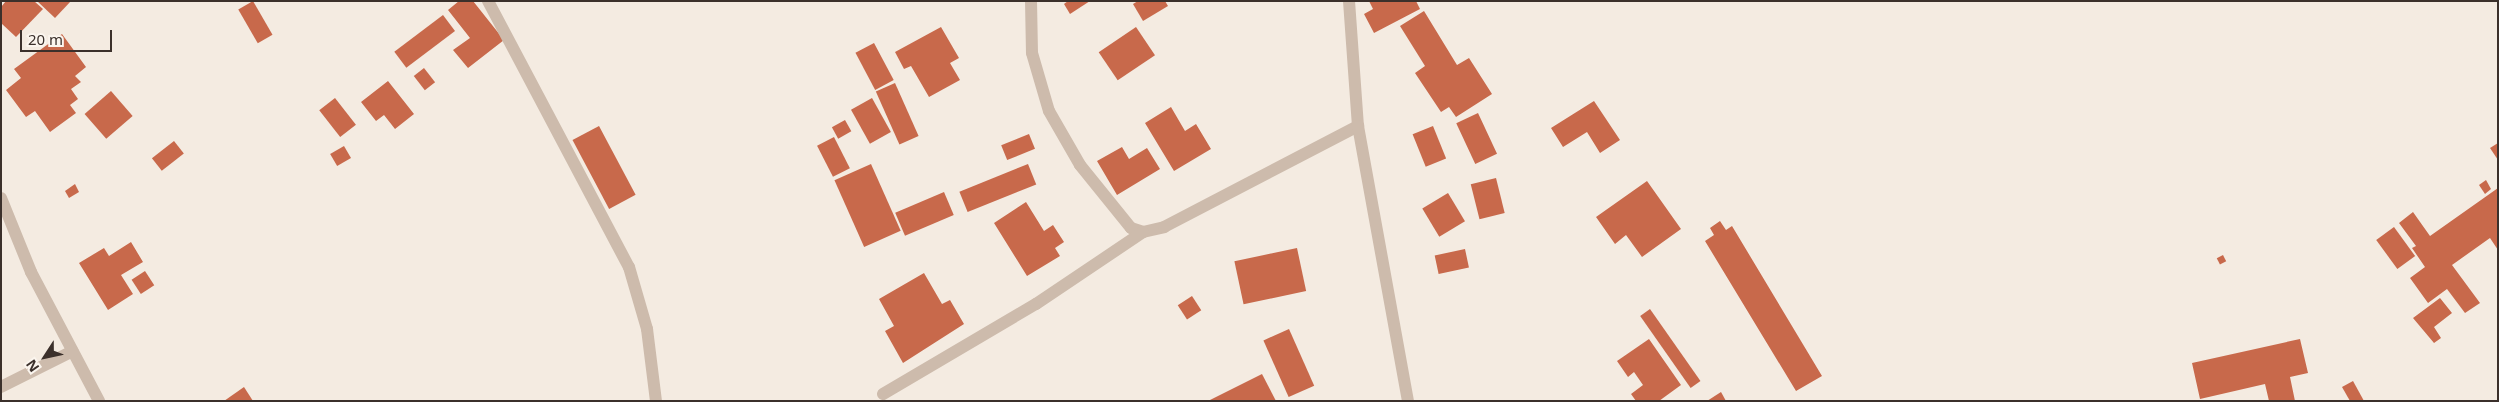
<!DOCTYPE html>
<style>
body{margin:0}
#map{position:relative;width:2499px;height:402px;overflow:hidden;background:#f4ebe1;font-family:"Noto Sans",sans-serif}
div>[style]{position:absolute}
.building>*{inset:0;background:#c8694b;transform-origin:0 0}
.minor>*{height:12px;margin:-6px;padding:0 6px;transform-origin:6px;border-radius:6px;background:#cdbbac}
span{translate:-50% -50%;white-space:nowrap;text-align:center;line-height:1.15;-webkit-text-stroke:4px #fbf5ee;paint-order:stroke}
.frame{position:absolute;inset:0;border:2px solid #3b302b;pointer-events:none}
.north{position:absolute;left:20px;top:332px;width:50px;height:50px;-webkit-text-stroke:4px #fbf5ee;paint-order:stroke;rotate:235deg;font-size:14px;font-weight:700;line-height:20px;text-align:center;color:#3b302b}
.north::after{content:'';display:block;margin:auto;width:18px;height:22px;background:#3b302b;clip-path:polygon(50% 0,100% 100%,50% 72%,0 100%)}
.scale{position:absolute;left:20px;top:30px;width:92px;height:22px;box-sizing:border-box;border:2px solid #3b302b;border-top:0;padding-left:6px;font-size:15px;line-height:18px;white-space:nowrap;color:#3b302b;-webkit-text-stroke:4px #fbf5ee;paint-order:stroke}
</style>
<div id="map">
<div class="building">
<div style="clip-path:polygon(6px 1px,34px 1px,43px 9px,16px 37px,1px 23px,1px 7px)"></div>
<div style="clip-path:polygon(37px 1px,71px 1px,55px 18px)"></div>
<div style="left:253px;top:1px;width:39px;height:17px;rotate:60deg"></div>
<div style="clip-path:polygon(459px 1px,473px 1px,504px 40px,468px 68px,453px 50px,470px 38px,448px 10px)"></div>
<div style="clip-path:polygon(1068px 1px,1090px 1px,1070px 14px,1064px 4px)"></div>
<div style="clip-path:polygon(1138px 1px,1165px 1px,1168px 6px,1143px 21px,1133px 4px)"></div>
<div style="clip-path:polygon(1369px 1px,1416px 1px,1420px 9px,1374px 33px,1364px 14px,1373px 9px)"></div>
<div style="clip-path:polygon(1424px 11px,1457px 65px,1469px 58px,1492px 94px,1456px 117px,1449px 107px,1441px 112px,1415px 73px,1425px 66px,1400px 26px)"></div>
<div style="left:443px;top:15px;width:20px;height:61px;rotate:53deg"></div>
<div style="clip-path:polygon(941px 27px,959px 58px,950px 63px,960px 80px,929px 97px,911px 66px,904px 69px,895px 52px)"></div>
<div style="left:1136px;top:27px;width:34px;height:45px;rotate:56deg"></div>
<div style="clip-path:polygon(62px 34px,86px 67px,75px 76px,81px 82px,71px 89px,78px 99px,70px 105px,76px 113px,50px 132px,35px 111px,26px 117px,6px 90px,21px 78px,14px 69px)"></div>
<div style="left:874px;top:43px;width:42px;height:21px;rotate:62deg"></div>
<div style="left:424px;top:68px;width:18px;height:13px;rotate:52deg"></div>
<div style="clip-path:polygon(388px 81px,414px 114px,395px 129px,384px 115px,376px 121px,361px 102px)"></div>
<div style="left:895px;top:83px;width:58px;height:21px;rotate:66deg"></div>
<div style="left:111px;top:91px;width:33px;height:35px;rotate:49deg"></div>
<div style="left:335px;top:98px;width:34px;height:20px;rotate:52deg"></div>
<div style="left:872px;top:98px;width:39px;height:24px;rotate:61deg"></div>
<div style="clip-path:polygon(1594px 101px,1620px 140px,1600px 153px,1587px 132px,1563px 147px,1551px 128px)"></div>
<div style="clip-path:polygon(1171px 107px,1185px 131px,1196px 124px,1211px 149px,1174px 171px,1145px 123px)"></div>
<div style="left:1478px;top:113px;width:45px;height:24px;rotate:65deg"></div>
<div style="left:845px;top:120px;width:13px;height:15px;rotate:61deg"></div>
<div style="left:599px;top:126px;width:78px;height:30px;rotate:62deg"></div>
<div style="left:1433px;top:126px;width:35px;height:22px;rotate:68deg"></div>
<div style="left:1029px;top:134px;width:16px;height:30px;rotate:68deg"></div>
<div style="left:834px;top:137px;width:35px;height:19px;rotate:63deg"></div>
<div style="left:174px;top:141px;width:16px;height:28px;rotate:52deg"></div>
<div style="clip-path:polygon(2498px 143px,2498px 160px,2490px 148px)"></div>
<div style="left:344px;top:146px;width:14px;height:16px;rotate:60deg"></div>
<div style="clip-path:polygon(1122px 147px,1129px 159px,1147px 148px,1160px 169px,1117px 195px,1097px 161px)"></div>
<div style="left:871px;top:164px;width:73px;height:40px;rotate:66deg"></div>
<div style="left:1028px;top:164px;width:22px;height:74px;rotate:68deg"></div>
<div style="left:1496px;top:178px;width:36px;height:26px;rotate:76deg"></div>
<div style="clip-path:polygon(2486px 180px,2491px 189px,2485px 194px,2479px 185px)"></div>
<div style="clip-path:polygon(1647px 181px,1681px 229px,1642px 257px,1626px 235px,1615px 244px,1596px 217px)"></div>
<div style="clip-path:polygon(75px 184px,79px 192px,69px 198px,65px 191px)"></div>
<div style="clip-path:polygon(2498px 188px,2498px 250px,2490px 238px,2452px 265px,2480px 303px,2465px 313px,2447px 289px,2428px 303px,2410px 278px,2425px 267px,2412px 248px,2416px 246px,2399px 223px,2413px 212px,2430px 236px)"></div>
<div style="left:944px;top:192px;width:25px;height:53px;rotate:67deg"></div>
<div style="left:1448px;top:193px;width:33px;height:30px;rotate:59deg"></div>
<div style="clip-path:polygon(1026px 202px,1044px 231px,1053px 225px,1064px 242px,1055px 248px,1060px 256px,1027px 276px,994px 223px)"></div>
<div style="clip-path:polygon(1720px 221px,1726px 230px,1732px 226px,1822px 376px,1796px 391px,1705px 241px,1714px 235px,1710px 228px)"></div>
<div style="left:2394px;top:227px;width:36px;height:22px;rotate:54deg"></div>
<div style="clip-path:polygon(131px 242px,143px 262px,121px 275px,133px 294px,108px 310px,79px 263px,104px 248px,109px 256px)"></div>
<div style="left:1297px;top:248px;width:44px;height:64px;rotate:78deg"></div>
<div style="left:1465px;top:249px;width:19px;height:31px;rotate:78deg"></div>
<div style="left:2223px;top:255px;width:7px;height:7px;rotate:63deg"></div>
<div style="left:145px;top:271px;width:17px;height:16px;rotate:57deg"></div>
<div style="clip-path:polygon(924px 273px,942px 304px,950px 300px,964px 324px,903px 363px,885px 331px,894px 326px,879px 299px)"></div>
<div style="left:1192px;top:296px;width:17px;height:17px;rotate:57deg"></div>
<div style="clip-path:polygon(2440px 298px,2452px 313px,2434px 327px,2441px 338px,2434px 343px,2413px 318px)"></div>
<div style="left:1650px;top:309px;width:88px;height:12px;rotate:55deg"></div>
<div style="left:1289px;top:329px;width:62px;height:28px;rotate:66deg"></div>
<div style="clip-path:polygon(1649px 339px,1681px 385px,1659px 401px,1636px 401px,1631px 394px,1643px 385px,1634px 372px,1628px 377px,1617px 361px)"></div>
<div style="clip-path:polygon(2300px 339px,2308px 373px,2290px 377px,2295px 401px,2269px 401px,2265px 384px,2200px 399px,2192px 363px)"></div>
<div style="clip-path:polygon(1262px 374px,1276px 401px,1208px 401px)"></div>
<div style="clip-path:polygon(2353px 381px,2364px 401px,2350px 401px,2342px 387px)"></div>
<div style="clip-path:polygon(244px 387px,253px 401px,224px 401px)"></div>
<div style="clip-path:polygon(1721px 392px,1726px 401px,1707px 401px)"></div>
</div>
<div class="minor">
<div style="left:488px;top:1px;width:301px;rotate:62.1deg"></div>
<div style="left:629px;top:267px;width:65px;rotate:73.8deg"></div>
<div style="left:647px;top:329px;width:73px;rotate:82.9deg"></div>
<div style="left:1031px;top:1px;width:52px;rotate:88.9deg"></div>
<div style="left:1032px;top:53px;width:60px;rotate:73.7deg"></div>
<div style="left:1049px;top:111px;width:62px;rotate:60.1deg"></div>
<div style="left:1080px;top:165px;width:81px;rotate:51deg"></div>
<div style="left:1131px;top:228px;width:13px;rotate:18deg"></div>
<div style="left:1143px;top:232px;width:22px;rotate:-13deg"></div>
<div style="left:1164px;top:227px;width:219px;rotate:-27.5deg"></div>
<div style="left:1349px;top:1px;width:125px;rotate:85.9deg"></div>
<div style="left:1358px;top:126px;width:280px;rotate:79.7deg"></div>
<div style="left:1px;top:198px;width:80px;rotate:67.9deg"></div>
<div style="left:31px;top:272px;width:146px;rotate:62.2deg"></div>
<div style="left:1px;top:387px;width:80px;rotate:-26.6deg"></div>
<div style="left:883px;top:394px;width:178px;rotate:-30.5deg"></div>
<div style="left:1036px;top:304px;width:129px;rotate:-33.9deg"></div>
</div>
<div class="frame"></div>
<div class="north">N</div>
<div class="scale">20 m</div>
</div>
